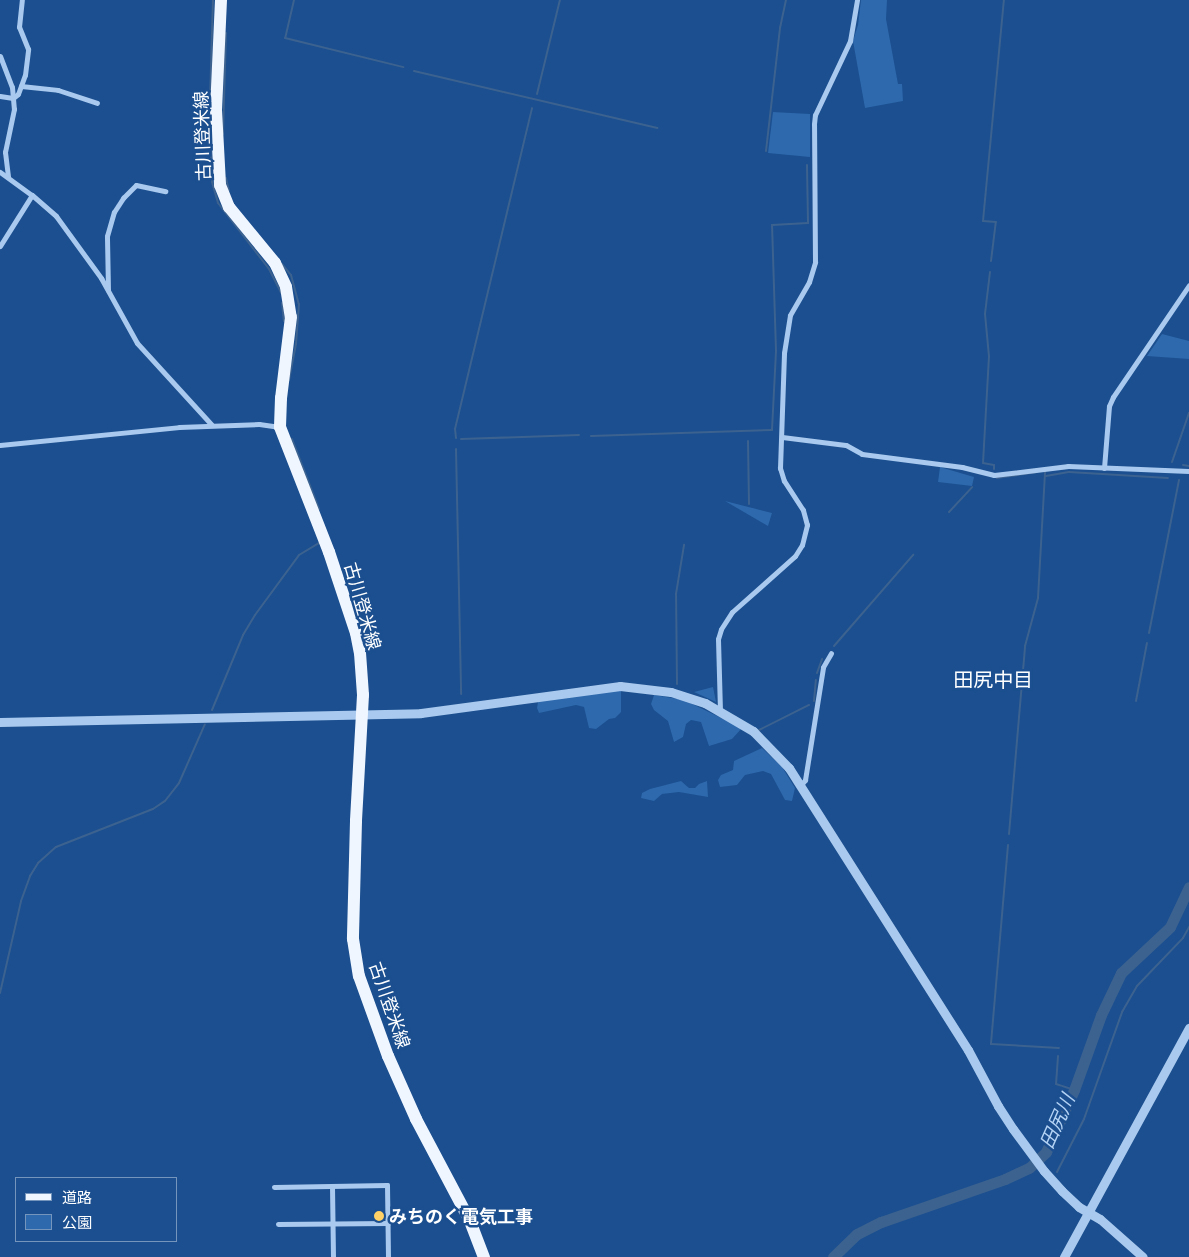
<!DOCTYPE html>
<meta charset="utf-8">
<style>
body{margin:0}
#map{position:relative;width:1189px;height:1257px;overflow:hidden;background:#1b4f8f;font-family:Commissioner,"Noto Sans JP",sans-serif}
div>[style]{position:absolute}
.green>*{inset:0;background:#2e69ad}
.stream>*{height:2px;margin:-1px;padding:0 1px;transform-origin:1px;border-radius:1px;background:#3c6290}
.river>*{height:11px;margin:-5.5px;padding:0 5.5px;transform-origin:5.5px;border-radius:5.5px;background:#3c6290}
.minor>*{height:5px;margin:-2.5px;padding:0 2.5px;transform-origin:2.5px;border-radius:2.5px;background:#a9c9ee}
.tertiary>*{height:9px;margin:-4.5px;padding:0 4.5px;transform-origin:4.5px;border-radius:4.5px;background:#a9c9ee}
.primary>*{height:12px;margin:-6px;padding:0 6px;transform-origin:6px;border-radius:6px;background:#f0f6ff}
.dots>*{width:14px;height:14px;translate:-50% -50%;box-sizing:border-box;border:2px solid #1b4f8f;border-radius:50%}
span{translate:-50% -50%;white-space:nowrap;text-align:center;line-height:1.15;-webkit-text-stroke:5px #1b4f8f;paint-order:stroke}
.street-label{font-size:18px;color:#fff}
.poi-label{font-size:18px;color:#fff;font-weight:700}
.left{translate:0 -50%;text-align:left}
.water-label{font-size:19px;color:#b5d3f5;font-style:italic}
.quarter-label{font-size:20px;color:#fff}
.legend{position:absolute;left:15px;top:1177px;width:162px;height:65px;box-sizing:border-box;background:#1b4f8f;border:1px solid #7695bc;margin:0;padding:6px 9px;list-style:none;font-size:15px;color:#fff}
.legend li{display:flex;align-items:center;gap:10px;height:25px}
.legend b{width:25px;border:1px solid #7695bc}
</style>
<div id="map">
<div class="green">
<div style="clip-path:polygon(861px 0,887px 0,886px 19px,898px 84px,902px 84px,903px 101px,865px 108px,853px 41px,858px 25px)"></div>
<div style="clip-path:polygon(773px 112px,810px 114px,810px 157px,768px 153px)"></div>
<div style="clip-path:polygon(1162px 334px,1189px 341px,1189px 359px,1147px 356px)"></div>
<div style="clip-path:polygon(940px 467px,974px 477px,972px 486px,938px 482px)"></div>
<div style="clip-path:polygon(725px 501px,772px 513px,768px 526px)"></div>
<div style="clip-path:polygon(713px 687px,716px 702px,694px 692px)"></div>
<div style="clip-path:polygon(621px 690px,621px 712px,615px 718px,609px 719px,596px 729px,589px 728px,584px 707px,576px 705px,539px 713px,537px 708px,538px 702px,546px 698px)"></div>
<div style="clip-path:polygon(654px 695px,684px 700px,742px 728px,732px 739px,709px 746px,701px 722px,691px 720px,686px 724px,683px 737px,674px 742px,668px 721px,654px 710px,651px 704px)"></div>
<div style="clip-path:polygon(762px 748px,782px 767px,795px 788px,792px 801px,785px 800px,771px 774px,763px 771px,745px 775px,737px 785px,720px 787px,718px 780px,721px 775px,733px 770px,734px 761px)"></div>
<div style="clip-path:polygon(681px 781px,689px 788px,695px 788px,699px 784px,707px 781px,708px 797px,679px 792px,662px 794px,654px 801px,641px 798px,642px 793px,650px 789px)"></div>
</div>
<div class="stream">
<div style="left:294px;top:0;width:39px;rotate:103deg"></div>
<div style="left:285px;top:38px;width:122px;rotate:13.8deg"></div>
<div style="left:414px;top:71px;width:250px;rotate:13.2deg"></div>
<div style="left:537px;top:94px;width:97px;rotate:-76.3deg"></div>
<div style="left:210px;top:100px;width:100px;rotate:-88.3deg"></div>
<div style="left:210px;top:115px;width:67px;rotate:88.3deg"></div>
<div style="left:212px;top:182px;width:22px;rotate:74deg"></div>
<div style="left:218px;top:203px;width:83px;rotate:52.3deg"></div>
<div style="left:269px;top:269px;width:27px;rotate:63deg"></div>
<div style="left:223px;top:134px;width:101px;rotate:-88.3deg"></div>
<div style="left:766px;top:151px;width:124px;rotate:-83.5deg"></div>
<div style="left:780px;top:28px;width:29px;rotate:-78deg"></div>
<div style="left:226px;top:178px;width:13px;rotate:77deg"></div>
<div style="left:991px;top:261px;width:39px;rotate:-83deg"></div>
<div style="left:996px;top:222px;width:13px;rotate:-176deg"></div>
<div style="left:983px;top:221px;width:222px;rotate:-84.6deg"></div>
<div style="left:282px;top:264px;width:14px;rotate:51deg"></div>
<div style="left:291px;top:275px;width:30px;rotate:75deg"></div>
<div style="left:299px;top:304px;width:40px;rotate:94.3deg"></div>
<div style="left:296px;top:344px;width:37px;rotate:101deg"></div>
<div style="left:990px;top:272px;width:42px;rotate:96.8deg"></div>
<div style="left:985px;top:314px;width:42px;rotate:84.6deg"></div>
<div style="left:989px;top:356px;width:107px;rotate:93.2deg"></div>
<div style="left:983px;top:463px;width:11px;rotate:10deg"></div>
<div style="left:994px;top:465px;width:4px;rotate:90deg"></div>
<div style="left:282px;top:303px;width:18px;rotate:84deg"></div>
<div style="left:591px;top:436px;width:181px;rotate:-1.9deg"></div>
<div style="left:772px;top:430px;width:79px;rotate:-87.1deg"></div>
<div style="left:776px;top:351px;width:126px;rotate:-91.8deg"></div>
<div style="left:772px;top:225px;width:36px;rotate:-3deg"></div>
<div style="left:808px;top:223px;width:58px;rotate:-91deg"></div>
<div style="left:456px;top:438px;width:9px;rotate:-96deg"></div>
<div style="left:455px;top:429px;width:330px;rotate:-76.5deg"></div>
<div style="left:292px;top:439px;width:75px;rotate:68.9deg"></div>
<div style="left:461px;top:439px;width:118px;rotate:-1.9deg"></div>
<div style="left:748px;top:441px;width:63px;rotate:89.1deg"></div>
<div style="left:456px;top:449px;width:245px;rotate:88.8deg"></div>
<div style="left:1172px;top:462px;width:52px;rotate:-70.9deg"></div>
<div style="left:1183px;top:465px;width:6px;rotate:9deg"></div>
<div style="left:1046px;top:476px;width:23px;rotate:-10deg"></div>
<div style="left:1069px;top:472px;width:99px;rotate:3.5deg"></div>
<div style="left:997px;top:477px;width:1px;rotate:90deg"></div>
<div style="left:997px;top:478px;width:41px;rotate:-8.3deg"></div>
<div style="left:949px;top:512px;width:34px;rotate:-47deg"></div>
<div style="left:1149px;top:633px;width:156px;rotate:-78.9deg"></div>
<div style="left:834px;top:646px;width:121px;rotate:-49deg"></div>
<div style="left:817px;top:673px;width:15px;rotate:-70deg"></div>
<div style="left:677px;top:684px;width:90px;rotate:-90.6deg"></div>
<div style="left:676px;top:594px;width:50px;rotate:-80.7deg"></div>
<div style="left:814px;top:701px;width:21px;rotate:-85deg"></div>
<div style="left:1136px;top:701px;width:59px;rotate:-79.3deg"></div>
<div style="left:212px;top:710px;width:81px;rotate:-67.5deg"></div>
<div style="left:243px;top:635px;width:23px;rotate:-59deg"></div>
<div style="left:255px;top:615px;width:74px;rotate:-53.7deg"></div>
<div style="left:299px;top:555px;width:26px;rotate:-31deg"></div>
<div style="left:759px;top:730px;width:56px;rotate:-26.6deg"></div>
<div style="left:1009px;top:834px;width:189px;rotate:-85.1deg"></div>
<div style="left:1025px;top:646px;width:50px;rotate:-74.8deg"></div>
<div style="left:1038px;top:598px;width:127px;rotate:-86.8deg"></div>
<div style="left:1008px;top:845px;width:200px;rotate:94.9deg"></div>
<div style="left:991px;top:1044px;width:68px;rotate:3.4deg"></div>
<div style="left:0;top:993px;width:94px;rotate:-77.1deg"></div>
<div style="left:21px;top:901px;width:27px;rotate:-70deg"></div>
<div style="left:30px;top:876px;width:15px;rotate:-58deg"></div>
<div style="left:38px;top:863px;width:24px;rotate:-42deg"></div>
<div style="left:56px;top:847px;width:104px;rotate:-21.4deg"></div>
<div style="left:153px;top:809px;width:14px;rotate:-34deg"></div>
<div style="left:165px;top:801px;width:23px;rotate:-52deg"></div>
<div style="left:179px;top:783px;width:64px;rotate:-66.2deg"></div>
<div style="left:1058px;top:1056px;width:28px;rotate:94deg"></div>
<div style="left:1056px;top:1084px;width:19px;rotate:18deg"></div>
<div style="left:1057px;top:1172px;width:59px;rotate:-63deg"></div>
<div style="left:1084px;top:1119px;width:114px;rotate:-70.4deg"></div>
<div style="left:1122px;top:1012px;width:30px;rotate:-60deg"></div>
<div style="left:1137px;top:986px;width:66px;rotate:-46.2deg"></div>
<div style="left:1183px;top:938px;width:13px;rotate:-61deg"></div>
</div>
<div class="river">
<div style="left:833px;top:1257px;width:33px;rotate:-44deg"></div>
<div style="left:857px;top:1234px;width:27px;rotate:-27deg"></div>
<div style="left:881px;top:1222px;width:131px;rotate:-19.1deg"></div>
<div style="left:1005px;top:1179px;width:26px;rotate:-25deg"></div>
<div style="left:1029px;top:1168px;width:23px;rotate:-43deg"></div>
<div style="left:1046px;top:1152px;width:68px;rotate:-65.7deg"></div>
<div style="left:1074px;top:1090px;width:80px;rotate:-70.2deg"></div>
<div style="left:1101px;top:1015px;width:47px;rotate:-64.5deg"></div>
<div style="left:1121px;top:973px;width:67px;rotate:-43.2deg"></div>
<div style="left:1170px;top:927px;width:44px;rotate:-64.6deg"></div>
</div>
<div class="minor">
<div style="left:0;top:56px;width:33px;rotate:69deg"></div>
<div style="left:12px;top:87px;width:22px;rotate:85deg"></div>
<div style="left:14px;top:109px;width:44px;rotate:101.8deg"></div>
<div style="left:5px;top:152px;width:25px;rotate:83deg"></div>
<div style="left:21px;top:86px;width:37px;rotate:6deg"></div>
<div style="left:58px;top:90px;width:41px;rotate:18.4deg"></div>
<div style="left:0;top:96px;width:13px;rotate:9deg"></div>
<div style="left:13px;top:98px;width:6px;rotate:-39deg"></div>
<div style="left:18px;top:94px;width:20px;rotate:-70deg"></div>
<div style="left:25px;top:75px;width:26px;rotate:-83deg"></div>
<div style="left:28px;top:49px;width:24px;rotate:-112deg"></div>
<div style="left:19px;top:27px;width:27px;rotate:-84deg"></div>
<div style="left:0;top:172px;width:39px;rotate:36deg"></div>
<div style="left:32px;top:195px;width:32px;rotate:41deg"></div>
<div style="left:56px;top:216px;width:77px;rotate:54deg"></div>
<div style="left:101px;top:278px;width:74px;rotate:61deg"></div>
<div style="left:137px;top:343px;width:111px;rotate:47.6deg"></div>
<div style="left:0;top:246px;width:60px;rotate:-57.9deg"></div>
<div style="left:108px;top:290px;width:54px;rotate:-91.1deg"></div>
<div style="left:107px;top:236px;width:25px;rotate:-74deg"></div>
<div style="left:114px;top:212px;width:17px;rotate:-57deg"></div>
<div style="left:123px;top:198px;width:18px;rotate:-45deg"></div>
<div style="left:136px;top:185px;width:30px;rotate:12deg"></div>
<div style="left:782px;top:437px;width:64px;rotate:7.1deg"></div>
<div style="left:846px;top:445px;width:18px;rotate:29deg"></div>
<div style="left:862px;top:454px;width:101px;rotate:7.4deg"></div>
<div style="left:962px;top:467px;width:33px;rotate:14deg"></div>
<div style="left:994px;top:475px;width:75px;rotate:-6.9deg"></div>
<div style="left:1068px;top:466px;width:121px;rotate:2.4deg"></div>
<div style="left:0;top:445px;width:180px;rotate:-5.7deg"></div>
<div style="left:179px;top:427px;width:80px;rotate:-2.1deg"></div>
<div style="left:259px;top:424px;width:21px;rotate:8deg"></div>
<div style="left:1104px;top:468px;width:62px;rotate:-85.4deg"></div>
<div style="left:1109px;top:406px;width:10px;rotate:-66deg"></div>
<div style="left:1113px;top:397px;width:135px;rotate:-55.8deg"></div>
<div style="left:720px;top:711px;width:72px;rotate:-91.6deg"></div>
<div style="left:718px;top:639px;width:10px;rotate:-73deg"></div>
<div style="left:721px;top:629px;width:20px;rotate:-57deg"></div>
<div style="left:732px;top:612px;width:84px;rotate:-41.6deg"></div>
<div style="left:795px;top:556px;width:13px;rotate:-58deg"></div>
<div style="left:802px;top:545px;width:21px;rotate:-76deg"></div>
<div style="left:807px;top:525px;width:16px;rotate:-105deg"></div>
<div style="left:803px;top:510px;width:35px;rotate:-123deg"></div>
<div style="left:784px;top:481px;width:14px;rotate:-107deg"></div>
<div style="left:780px;top:468px;width:115px;rotate:-88deg"></div>
<div style="left:784px;top:353px;width:38px;rotate:-81deg"></div>
<div style="left:790px;top:315px;width:38px;rotate:-60deg"></div>
<div style="left:809px;top:282px;width:21px;rotate:-73deg"></div>
<div style="left:815px;top:262px;width:138px;rotate:-90.4deg"></div>
<div style="left:814px;top:124px;width:9px;rotate:-84deg"></div>
<div style="left:815px;top:115px;width:82px;rotate:-64.7deg"></div>
<div style="left:850px;top:41px;width:42px;rotate:-80.3deg"></div>
<div style="left:800px;top:786px;width:8px;rotate:-50deg"></div>
<div style="left:805px;top:780px;width:114px;rotate:-80.9deg"></div>
<div style="left:823px;top:667px;width:16px;rotate:-60deg"></div>
<div style="left:332px;top:1186px;width:71px;rotate:89.2deg"></div>
<div style="left:274px;top:1187px;width:113px;rotate:-1deg"></div>
<div style="left:387px;top:1185px;width:72px;rotate:89.2deg"></div>
<div style="left:278px;top:1224px;width:110px;rotate:-0.5deg"></div>
</div>
<div class="tertiary">
<div style="left:0;top:722px;width:421px;rotate:-1.2deg"></div>
<div style="left:421px;top:713px;width:201px;rotate:-7.7deg"></div>
<div style="left:620px;top:686px;width:51px;rotate:6.7deg"></div>
<div style="left:671px;top:692px;width:36px;rotate:18deg"></div>
<div style="left:705px;top:703px;width:56px;rotate:30.3deg"></div>
<div style="left:753px;top:731px;width:52px;rotate:45.8deg"></div>
<div style="left:789px;top:768px;width:334px;rotate:57.6deg"></div>
<div style="left:968px;top:1050px;width:64px;rotate:61.8deg"></div>
<div style="left:998px;top:1106px;width:27px;rotate:57deg"></div>
<div style="left:1013px;top:1129px;width:52px;rotate:53.6deg"></div>
<div style="left:1044px;top:1171px;width:27px;rotate:48deg"></div>
<div style="left:1062px;top:1191px;width:23px;rotate:43deg"></div>
<div style="left:1079px;top:1207px;width:24px;rotate:30deg"></div>
<div style="left:1100px;top:1219px;width:57px;rotate:41.5deg"></div>
<div style="left:1064px;top:1257px;width:261px;rotate:-61.4deg"></div>
</div>
<div class="primary">
<div style="left:221px;top:0;width:110px;rotate:92.6deg"></div>
<div style="left:216px;top:110px;width:75px;rotate:86.9deg"></div>
<div style="left:220px;top:185px;width:24px;rotate:68deg"></div>
<div style="left:229px;top:207px;width:72px;rotate:50.6deg"></div>
<div style="left:275px;top:263px;width:26px;rotate:65deg"></div>
<div style="left:286px;top:287px;width:30px;rotate:81deg"></div>
<div style="left:291px;top:317px;width:82px;rotate:97deg"></div>
<div style="left:281px;top:398px;width:29px;rotate:92deg"></div>
<div style="left:280px;top:427px;width:134px;rotate:68.6deg"></div>
<div style="left:329px;top:552px;width:85px;rotate:71.6deg"></div>
<div style="left:356px;top:633px;width:20px;rotate:79deg"></div>
<div style="left:360px;top:653px;width:42px;rotate:85.9deg"></div>
<div style="left:363px;top:695px;width:126px;rotate:93.2deg"></div>
<div style="left:356px;top:821px;width:118px;rotate:91.5deg"></div>
<div style="left:353px;top:939px;width:37px;rotate:81deg"></div>
<div style="left:359px;top:976px;width:85px;rotate:70.1deg"></div>
<div style="left:388px;top:1056px;width:69px;rotate:66deg"></div>
<div style="left:416px;top:1119px;width:115px;rotate:62.1deg"></div>
<div style="left:470px;top:1221px;width:39px;rotate:69deg"></div>
</div>
<div class="dots">
<div style="left:379px;top:1216px;background:#ffd166"></div>
</div>
<div class="street-label">
<span style="left:202px;top:136px;rotate:-92deg">古川登米線</span>
<span style="left:363px;top:606px;rotate:74deg">古川登米線</span>
<span style="left:390px;top:1005px;rotate:71deg">古川登米線</span>
</div>
<div class="poi-label">
<span class="left" style="left:389px;top:1216px">みちのく電気工事</span>
</div>
<div class="water-label">
<span style="left:1057px;top:1121px;rotate:-66deg">田尻川</span>
</div>
<div class="quarter-label">
<span style="left:993px;top:679px">田尻中目</span>
</div>
<ul class="legend">
<li><b style="height:6px;background:#f0f6ff"></b>道路</li>
<li><b style="height:14px;background:#2e69ad"></b>公園</li>
</ul>
</div>
